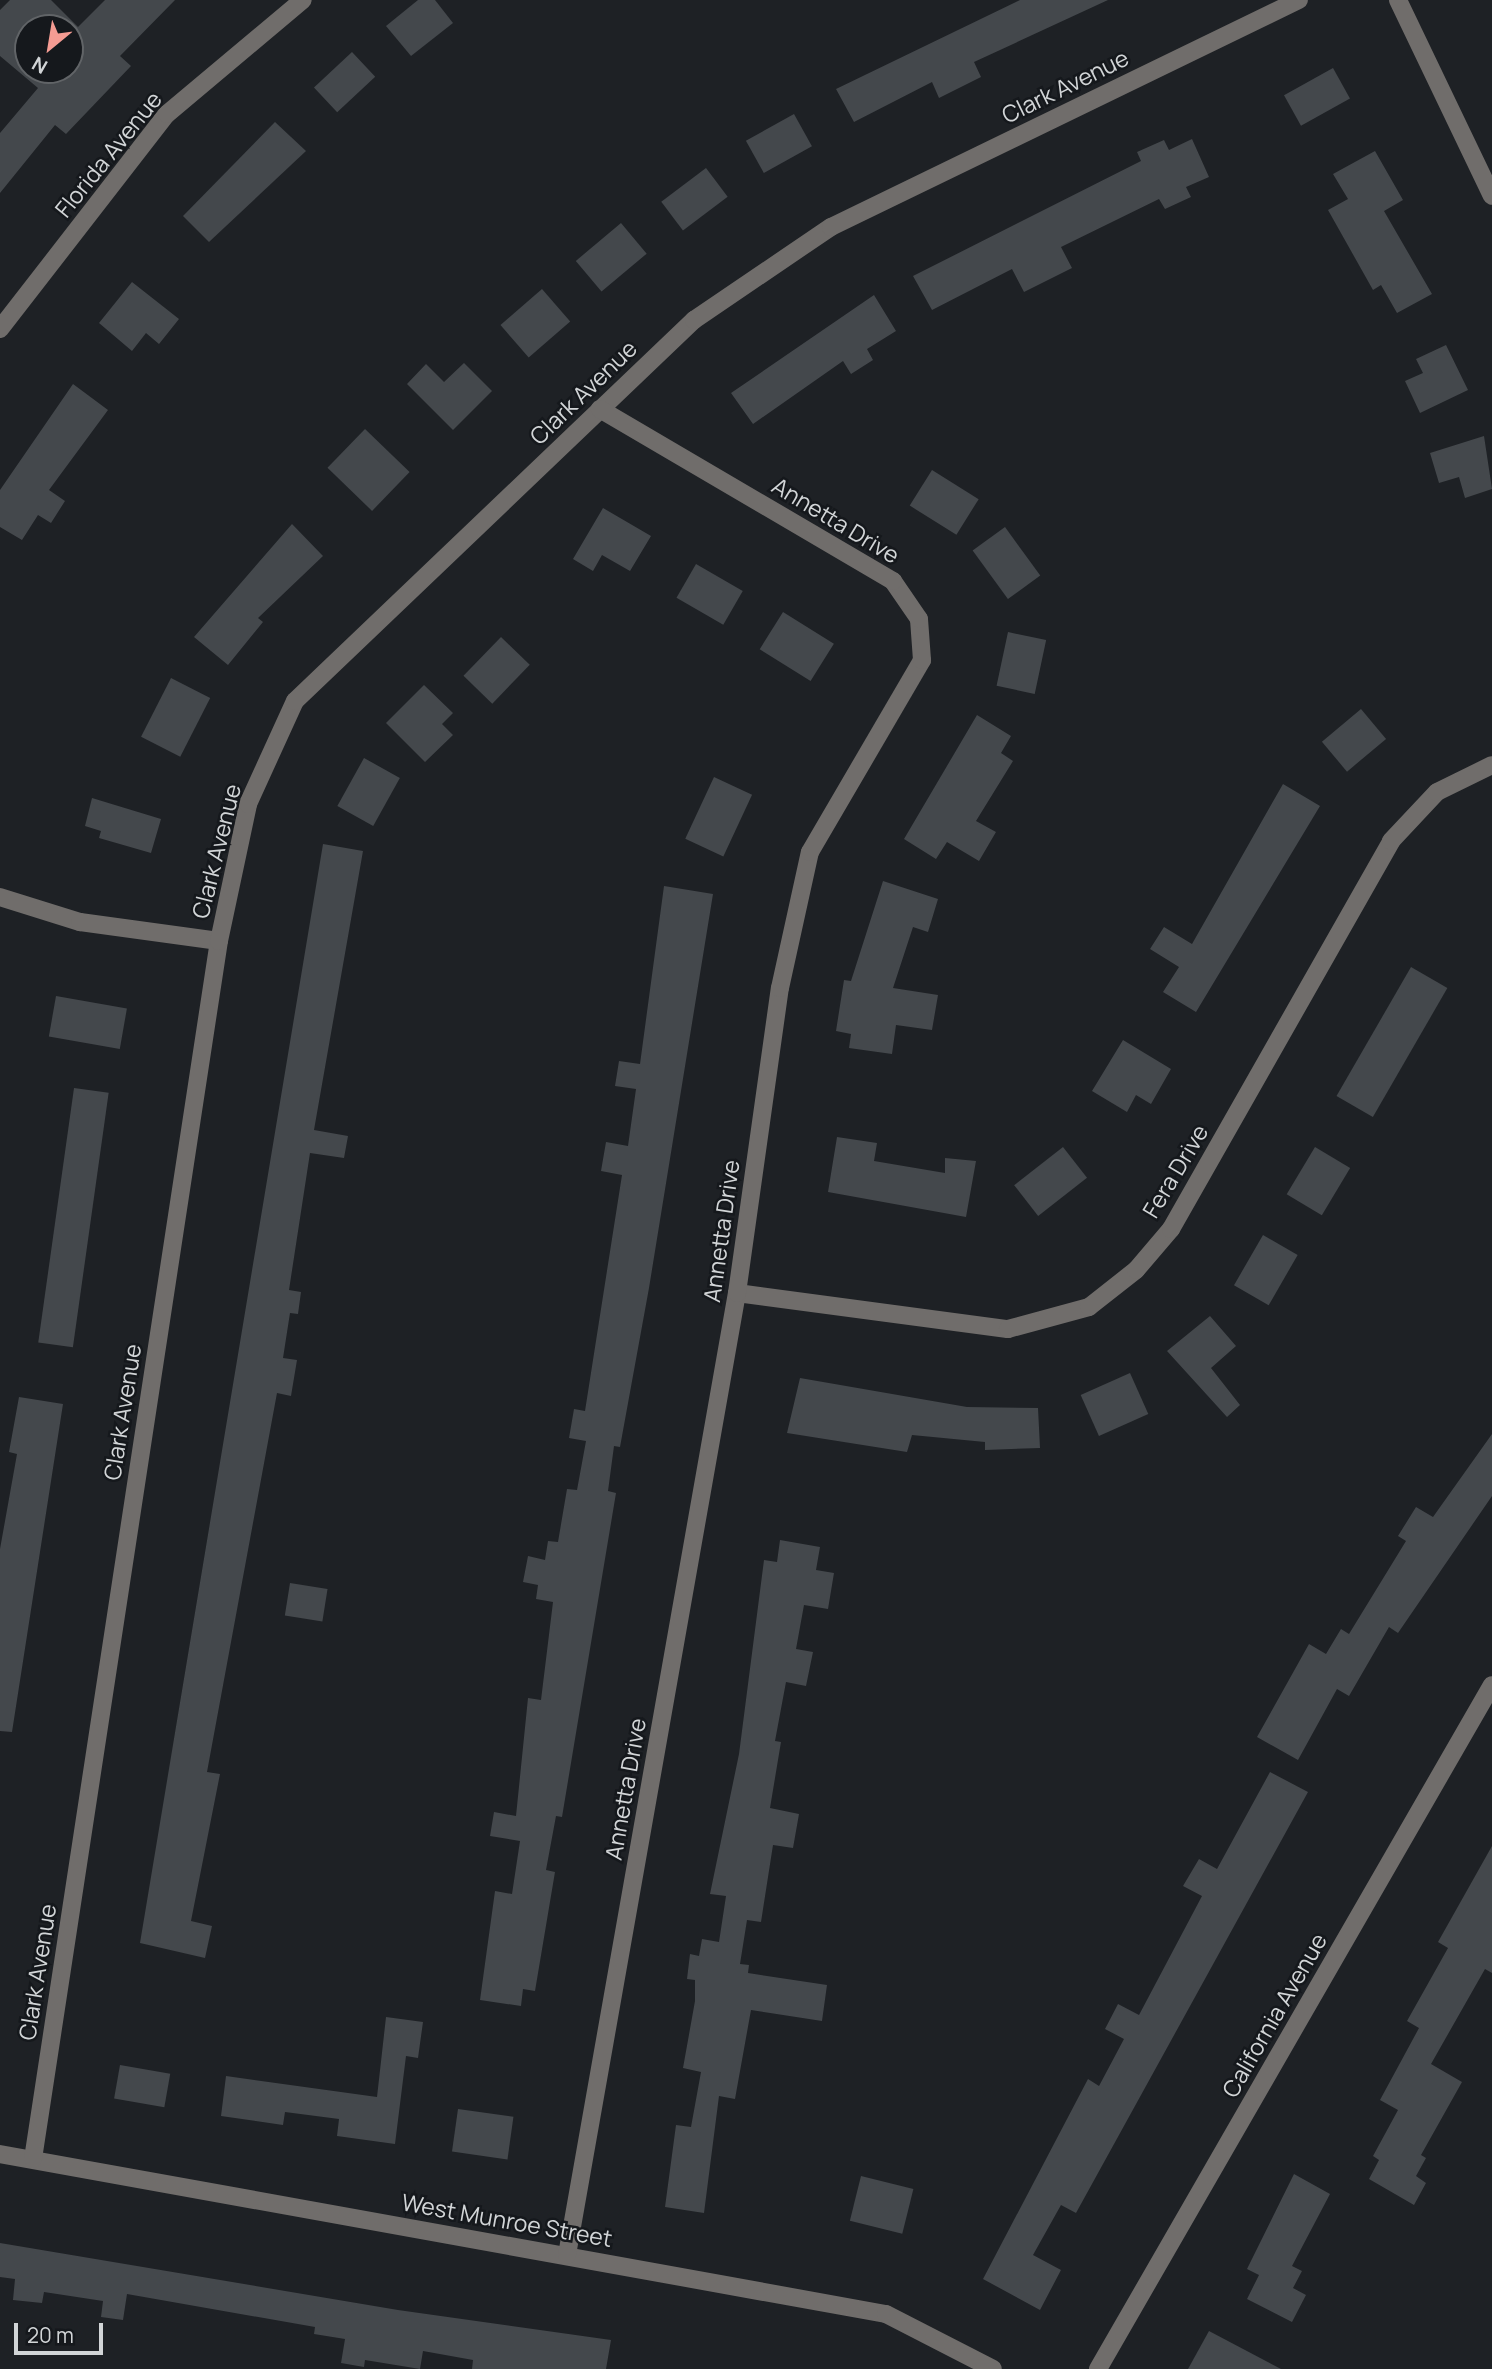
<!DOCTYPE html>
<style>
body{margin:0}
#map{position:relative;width:1492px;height:2369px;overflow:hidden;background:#1e2125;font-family:Manrope,sans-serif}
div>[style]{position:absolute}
.building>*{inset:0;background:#44484c;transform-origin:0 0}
.minor>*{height:18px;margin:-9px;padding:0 9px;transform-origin:9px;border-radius:9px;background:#706d6b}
span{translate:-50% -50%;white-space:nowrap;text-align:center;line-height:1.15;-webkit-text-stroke:5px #15181c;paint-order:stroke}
.street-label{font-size:23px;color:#d2d5d7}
.north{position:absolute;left:14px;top:14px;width:70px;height:70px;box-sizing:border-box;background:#15181c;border:2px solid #616467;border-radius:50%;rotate:210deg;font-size:19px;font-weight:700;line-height:28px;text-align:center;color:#d2d5d7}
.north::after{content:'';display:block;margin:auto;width:24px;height:32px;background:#f59c93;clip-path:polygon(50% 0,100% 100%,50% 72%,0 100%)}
.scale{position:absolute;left:14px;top:2323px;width:89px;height:32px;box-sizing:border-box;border:4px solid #d2d5d7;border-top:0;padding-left:9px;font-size:21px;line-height:24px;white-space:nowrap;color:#d2d5d7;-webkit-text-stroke:5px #15181c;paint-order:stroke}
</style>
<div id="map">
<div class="building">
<div style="clip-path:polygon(evenodd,10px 0,51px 0,78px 27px,105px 0,175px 0,120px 56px,131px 66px,66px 134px,55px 125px,0 193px,0 133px,38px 88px,0 56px,0 10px,10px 0,28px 28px,70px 28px,70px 70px,28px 70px,28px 28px)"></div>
<div style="clip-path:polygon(418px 0,435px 0,453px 23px,411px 56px,386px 26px)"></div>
<div style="clip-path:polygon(1020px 0,1108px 0,974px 62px,981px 77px,939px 98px,932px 82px,854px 122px,836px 89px)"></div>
<div style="left:352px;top:52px;width:34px;height:52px;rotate:47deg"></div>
<div style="left:1333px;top:68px;width:35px;height:56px;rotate:61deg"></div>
<div style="left:794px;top:114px;width:37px;height:55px;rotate:61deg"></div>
<div style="clip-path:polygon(275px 122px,306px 151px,209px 242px,183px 216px)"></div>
<div style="clip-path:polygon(1192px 139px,1209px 177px,1186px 187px,1191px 197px,1165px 209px,1159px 199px,1061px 247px,1072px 268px,1024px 292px,1012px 269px,932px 310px,913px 276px,1141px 161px,1137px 152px,1164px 140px,1169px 150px)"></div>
<div style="clip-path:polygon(1375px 151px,1403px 200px,1384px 211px,1432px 294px,1397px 313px,1381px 285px,1373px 290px,1328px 210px,1348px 199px,1333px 174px)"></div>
<div style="left:706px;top:168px;width:36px;height:56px;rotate:53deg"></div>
<div style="left:621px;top:223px;width:40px;height:59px;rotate:50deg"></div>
<div style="clip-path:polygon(132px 282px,179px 319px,159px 344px,146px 333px,132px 351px,99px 323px)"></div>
<div style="left:542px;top:289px;width:43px;height:55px;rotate:49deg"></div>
<div style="clip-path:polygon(874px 295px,896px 331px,867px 349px,873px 360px,851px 374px,843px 361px,753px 424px,731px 393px)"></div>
<div style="clip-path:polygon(1446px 345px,1468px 390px,1420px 413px,1405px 381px,1423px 373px,1416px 359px)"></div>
<div style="clip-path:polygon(464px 363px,492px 391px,453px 430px,407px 384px,426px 364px,444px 382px)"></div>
<div style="clip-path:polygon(73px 384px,108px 410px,49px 490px,65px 501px,51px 523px,38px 515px,22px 540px,0 527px,0 490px)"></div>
<div style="left:365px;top:429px;width:62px;height:54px;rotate:44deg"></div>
<div style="clip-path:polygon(1484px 436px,1492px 489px,1465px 498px,1459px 477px,1439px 483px,1430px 453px)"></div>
<div style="left:932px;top:470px;width:55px;height:42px;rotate:32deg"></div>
<div style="clip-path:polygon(603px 508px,651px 536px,630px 571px,602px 555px,593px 571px,573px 559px)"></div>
<div style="clip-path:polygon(292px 524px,323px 556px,258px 618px,263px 622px,228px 665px,194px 637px)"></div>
<div style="left:1005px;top:527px;width:60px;height:40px;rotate:54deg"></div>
<div style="left:696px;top:564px;width:54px;height:39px;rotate:30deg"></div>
<div style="left:783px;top:612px;width:60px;height:44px;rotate:32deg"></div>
<div style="left:1008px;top:632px;width:39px;height:55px;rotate:12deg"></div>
<div style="left:501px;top:637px;width:40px;height:54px;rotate:44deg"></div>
<div style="left:171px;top:678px;width:44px;height:66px;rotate:27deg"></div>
<div style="clip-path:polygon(424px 685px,453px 713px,442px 724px,453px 735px,425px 762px,386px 723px)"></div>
<div style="left:1361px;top:709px;width:39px;height:51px;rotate:50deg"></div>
<div style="clip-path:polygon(977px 715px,1011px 736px,1001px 753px,1013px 761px,976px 821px,996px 832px,979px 861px,947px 842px,936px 859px,904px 839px)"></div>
<div style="left:364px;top:758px;width:41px;height:55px;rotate:29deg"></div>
<div style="left:714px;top:777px;width:42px;height:68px;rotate:25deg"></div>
<div style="clip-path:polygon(1283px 784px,1320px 806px,1196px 1012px,1163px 992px,1179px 967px,1150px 949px,1164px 927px,1192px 944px)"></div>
<div style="clip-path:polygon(92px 798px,161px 819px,151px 853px,99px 838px,101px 831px,85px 826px)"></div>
<div style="clip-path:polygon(323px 844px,363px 851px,314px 1130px,348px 1136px,344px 1158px,310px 1153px,289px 1290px,301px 1292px,298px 1314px,290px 1313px,283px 1358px,297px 1360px,291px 1396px,277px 1393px,207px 1772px,220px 1774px,191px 1921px,212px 1926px,205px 1958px,140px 1943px)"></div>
<div style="clip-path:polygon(883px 881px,938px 899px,928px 932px,913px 927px,893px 988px,938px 995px,932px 1030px,896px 1025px,892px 1054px,849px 1048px,851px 1034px,836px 1031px,844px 980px,851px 981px)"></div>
<div style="clip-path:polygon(664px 886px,713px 894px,649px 1288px,620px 1447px,614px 1446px,608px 1491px,616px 1493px,562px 1817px,556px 1816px,546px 1870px,555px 1872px,535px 1991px,523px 1989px,521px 2006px,480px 2000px,495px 1891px,512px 1894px,520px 1841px,490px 1836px,494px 1812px,516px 1816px,528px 1698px,541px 1700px,553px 1602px,536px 1599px,538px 1585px,523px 1582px,528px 1556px,545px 1560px,548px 1541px,558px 1542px,567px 1489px,577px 1490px,586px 1441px,569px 1438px,574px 1409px,585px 1411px,622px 1175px,601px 1171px,606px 1142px,628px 1146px,636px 1089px,615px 1086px,619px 1061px,640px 1064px)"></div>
<div style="left:1411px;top:967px;width:42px;height:149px;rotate:30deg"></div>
<div style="left:56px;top:996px;width:72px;height:41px;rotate:10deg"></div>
<div style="clip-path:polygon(1123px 1040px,1171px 1069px,1151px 1104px,1136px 1095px,1127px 1112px,1092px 1091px)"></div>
<div style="left:74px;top:1088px;width:35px;height:257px;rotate:8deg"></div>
<div style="clip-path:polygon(837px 1137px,877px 1143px,874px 1161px,945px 1173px,945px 1158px,976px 1161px,966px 1217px,828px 1192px)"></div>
<div style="left:1063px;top:1147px;width:39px;height:62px;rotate:52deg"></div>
<div style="left:1315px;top:1147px;width:41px;height:55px;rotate:31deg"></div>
<div style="left:1263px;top:1235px;width:40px;height:58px;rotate:30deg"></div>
<div style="clip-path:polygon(1210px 1316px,1236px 1346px,1211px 1368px,1240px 1405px,1227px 1417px,1167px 1351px)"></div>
<div style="left:1130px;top:1373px;width:45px;height:54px;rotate:66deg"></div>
<div style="clip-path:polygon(800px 1378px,967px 1407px,1038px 1408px,1040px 1448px,985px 1450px,985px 1442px,912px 1435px,907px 1452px,787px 1433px)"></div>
<div style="clip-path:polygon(19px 1397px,63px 1404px,12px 1732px,0 1731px,0 1549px,17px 1454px,9px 1452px)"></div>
<div style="clip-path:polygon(1492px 1434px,1492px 1496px,1398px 1633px,1389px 1627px,1349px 1696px,1337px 1689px,1298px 1760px,1257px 1737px,1309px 1644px,1326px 1654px,1341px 1629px,1349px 1634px,1406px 1541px,1398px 1536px,1416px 1507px,1433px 1517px)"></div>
<div style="clip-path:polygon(780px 1540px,820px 1547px,816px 1570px,834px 1573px,828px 1609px,804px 1605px,796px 1649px,813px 1652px,806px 1686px,786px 1682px,775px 1741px,781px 1742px,770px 1808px,799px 1814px,793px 1848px,773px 1845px,761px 1922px,747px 1920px,740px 1964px,749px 1965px,748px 1973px,827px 1985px,822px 2021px,751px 2010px,735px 2099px,719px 2096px,704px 2213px,665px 2207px,676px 2125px,691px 2127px,701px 2072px,683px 2068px,695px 2001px,695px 1980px,687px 1979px,690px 1954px,699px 1956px,702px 1939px,719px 1942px,726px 1896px,710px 1894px,739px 1754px,764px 1560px,777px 1562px)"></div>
<div style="left:290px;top:1583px;width:38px;height:33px;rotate:9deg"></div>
<div style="clip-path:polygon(1270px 1772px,1308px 1792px,1076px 2213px,1061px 2205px,1033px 2255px,1061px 2270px,1040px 2310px,983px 2279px,1088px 2079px,1099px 2086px,1124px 2039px,1105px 2029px,1118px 2004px,1139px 2015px,1202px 1896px,1183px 1886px,1199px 1859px,1217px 1869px)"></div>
<div style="clip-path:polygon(1492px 1846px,1492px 1973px,1485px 1969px,1431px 2064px,1462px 2082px,1421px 2155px,1426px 2158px,1416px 2176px,1426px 2183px,1414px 2205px,1369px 2179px,1379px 2160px,1373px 2156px,1398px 2110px,1380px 2100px,1419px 2028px,1407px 2021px,1448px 1948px,1438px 1942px)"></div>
<div style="clip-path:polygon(386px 2017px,423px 2022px,418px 2058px,406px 2056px,395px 2144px,337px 2136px,339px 2119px,285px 2112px,283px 2125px,221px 2116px,226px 2076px,377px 2097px)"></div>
<div style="left:120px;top:2065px;width:51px;height:34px;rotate:10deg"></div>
<div style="left:458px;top:2109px;width:56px;height:43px;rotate:8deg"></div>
<div style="clip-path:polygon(1294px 2174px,1330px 2194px,1292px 2266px,1302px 2271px,1293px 2288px,1306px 2295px,1292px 2322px,1247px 2299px,1259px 2275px,1247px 2269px)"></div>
<div style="left:861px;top:2176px;width:54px;height:46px;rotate:14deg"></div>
<div style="clip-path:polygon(0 2243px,398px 2310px,611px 2340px,606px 2369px,472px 2369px,473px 2360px,423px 2351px,420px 2369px,365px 2360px,364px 2367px,341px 2363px,345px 2339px,314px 2334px,315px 2327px,127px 2294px,123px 2320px,101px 2317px,103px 2301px,44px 2292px,42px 2303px,13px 2300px,15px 2279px,0 2277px)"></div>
<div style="clip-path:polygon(1209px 2331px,1281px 2369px,1188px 2369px)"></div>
</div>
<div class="minor">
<div style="left:1398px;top:0;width:217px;rotate:64.4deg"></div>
<div style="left:0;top:329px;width:272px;rotate:-52.2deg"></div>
<div style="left:167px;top:114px;width:177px;rotate:-40deg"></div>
<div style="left:0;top:897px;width:84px;rotate:17.4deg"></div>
<div style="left:80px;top:922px;width:140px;rotate:7.8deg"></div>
<div style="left:737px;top:1293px;width:273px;rotate:7.6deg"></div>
<div style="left:1008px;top:1329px;width:84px;rotate:-15.2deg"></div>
<div style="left:1089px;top:1307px;width:60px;rotate:-38.2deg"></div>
<div style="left:1136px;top:1270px;width:54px;rotate:-49.5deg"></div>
<div style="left:1171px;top:1229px;width:446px;rotate:-60.4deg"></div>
<div style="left:1391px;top:841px;width:67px;rotate:-46.8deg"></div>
<div style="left:1437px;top:792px;width:61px;rotate:-26.1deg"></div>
<div style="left:0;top:2154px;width:900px;rotate:10.24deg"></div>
<div style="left:886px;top:2314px;width:120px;rotate:27.2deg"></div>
<div style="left:33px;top:2159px;width:1232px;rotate:-81.32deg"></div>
<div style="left:219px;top:941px;width:140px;rotate:-78deg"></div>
<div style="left:248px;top:804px;width:113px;rotate:-65.5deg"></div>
<div style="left:295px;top:701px;width:552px;rotate:-43.68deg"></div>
<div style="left:694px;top:320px;width:166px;rotate:-34.2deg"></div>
<div style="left:831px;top:227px;width:520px;rotate:-25.88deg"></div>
<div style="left:567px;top:2255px;width:977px;rotate:-79.98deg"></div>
<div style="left:737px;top:1293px;width:308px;rotate:-82deg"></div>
<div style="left:780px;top:988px;width:139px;rotate:-77.6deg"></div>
<div style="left:810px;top:852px;width:222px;rotate:-59.7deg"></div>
<div style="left:922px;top:660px;width:41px;rotate:-94.2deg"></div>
<div style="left:919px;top:619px;width:46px;rotate:-124.4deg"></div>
<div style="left:893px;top:581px;width:340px;rotate:-149.6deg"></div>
<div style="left:1098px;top:2369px;width:789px;rotate:-60.06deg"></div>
</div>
<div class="street-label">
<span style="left:1065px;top:86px;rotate:-26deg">Clark Avenue</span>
<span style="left:108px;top:154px;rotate:-51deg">Florida Avenue</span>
<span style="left:583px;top:392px;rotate:-44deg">Clark Avenue</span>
<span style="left:836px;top:520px;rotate:31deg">Annetta Drive</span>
<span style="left:216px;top:851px;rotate:-76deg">Clark Avenue</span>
<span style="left:1175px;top:1171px;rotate:-59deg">Fera Drive</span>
<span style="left:721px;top:1231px;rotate:-82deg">Annetta Drive</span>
<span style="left:122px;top:1412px;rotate:-81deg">Clark Avenue</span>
<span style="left:625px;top:1789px;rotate:-80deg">Annetta Drive</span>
<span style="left:37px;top:1972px;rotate:-81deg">Clark Avenue</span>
<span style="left:1274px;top:2015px;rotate:-60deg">California Avenue</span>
<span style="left:507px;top:2220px;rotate:10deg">West Munroe Street</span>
</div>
<div class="north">N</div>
<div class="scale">20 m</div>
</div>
